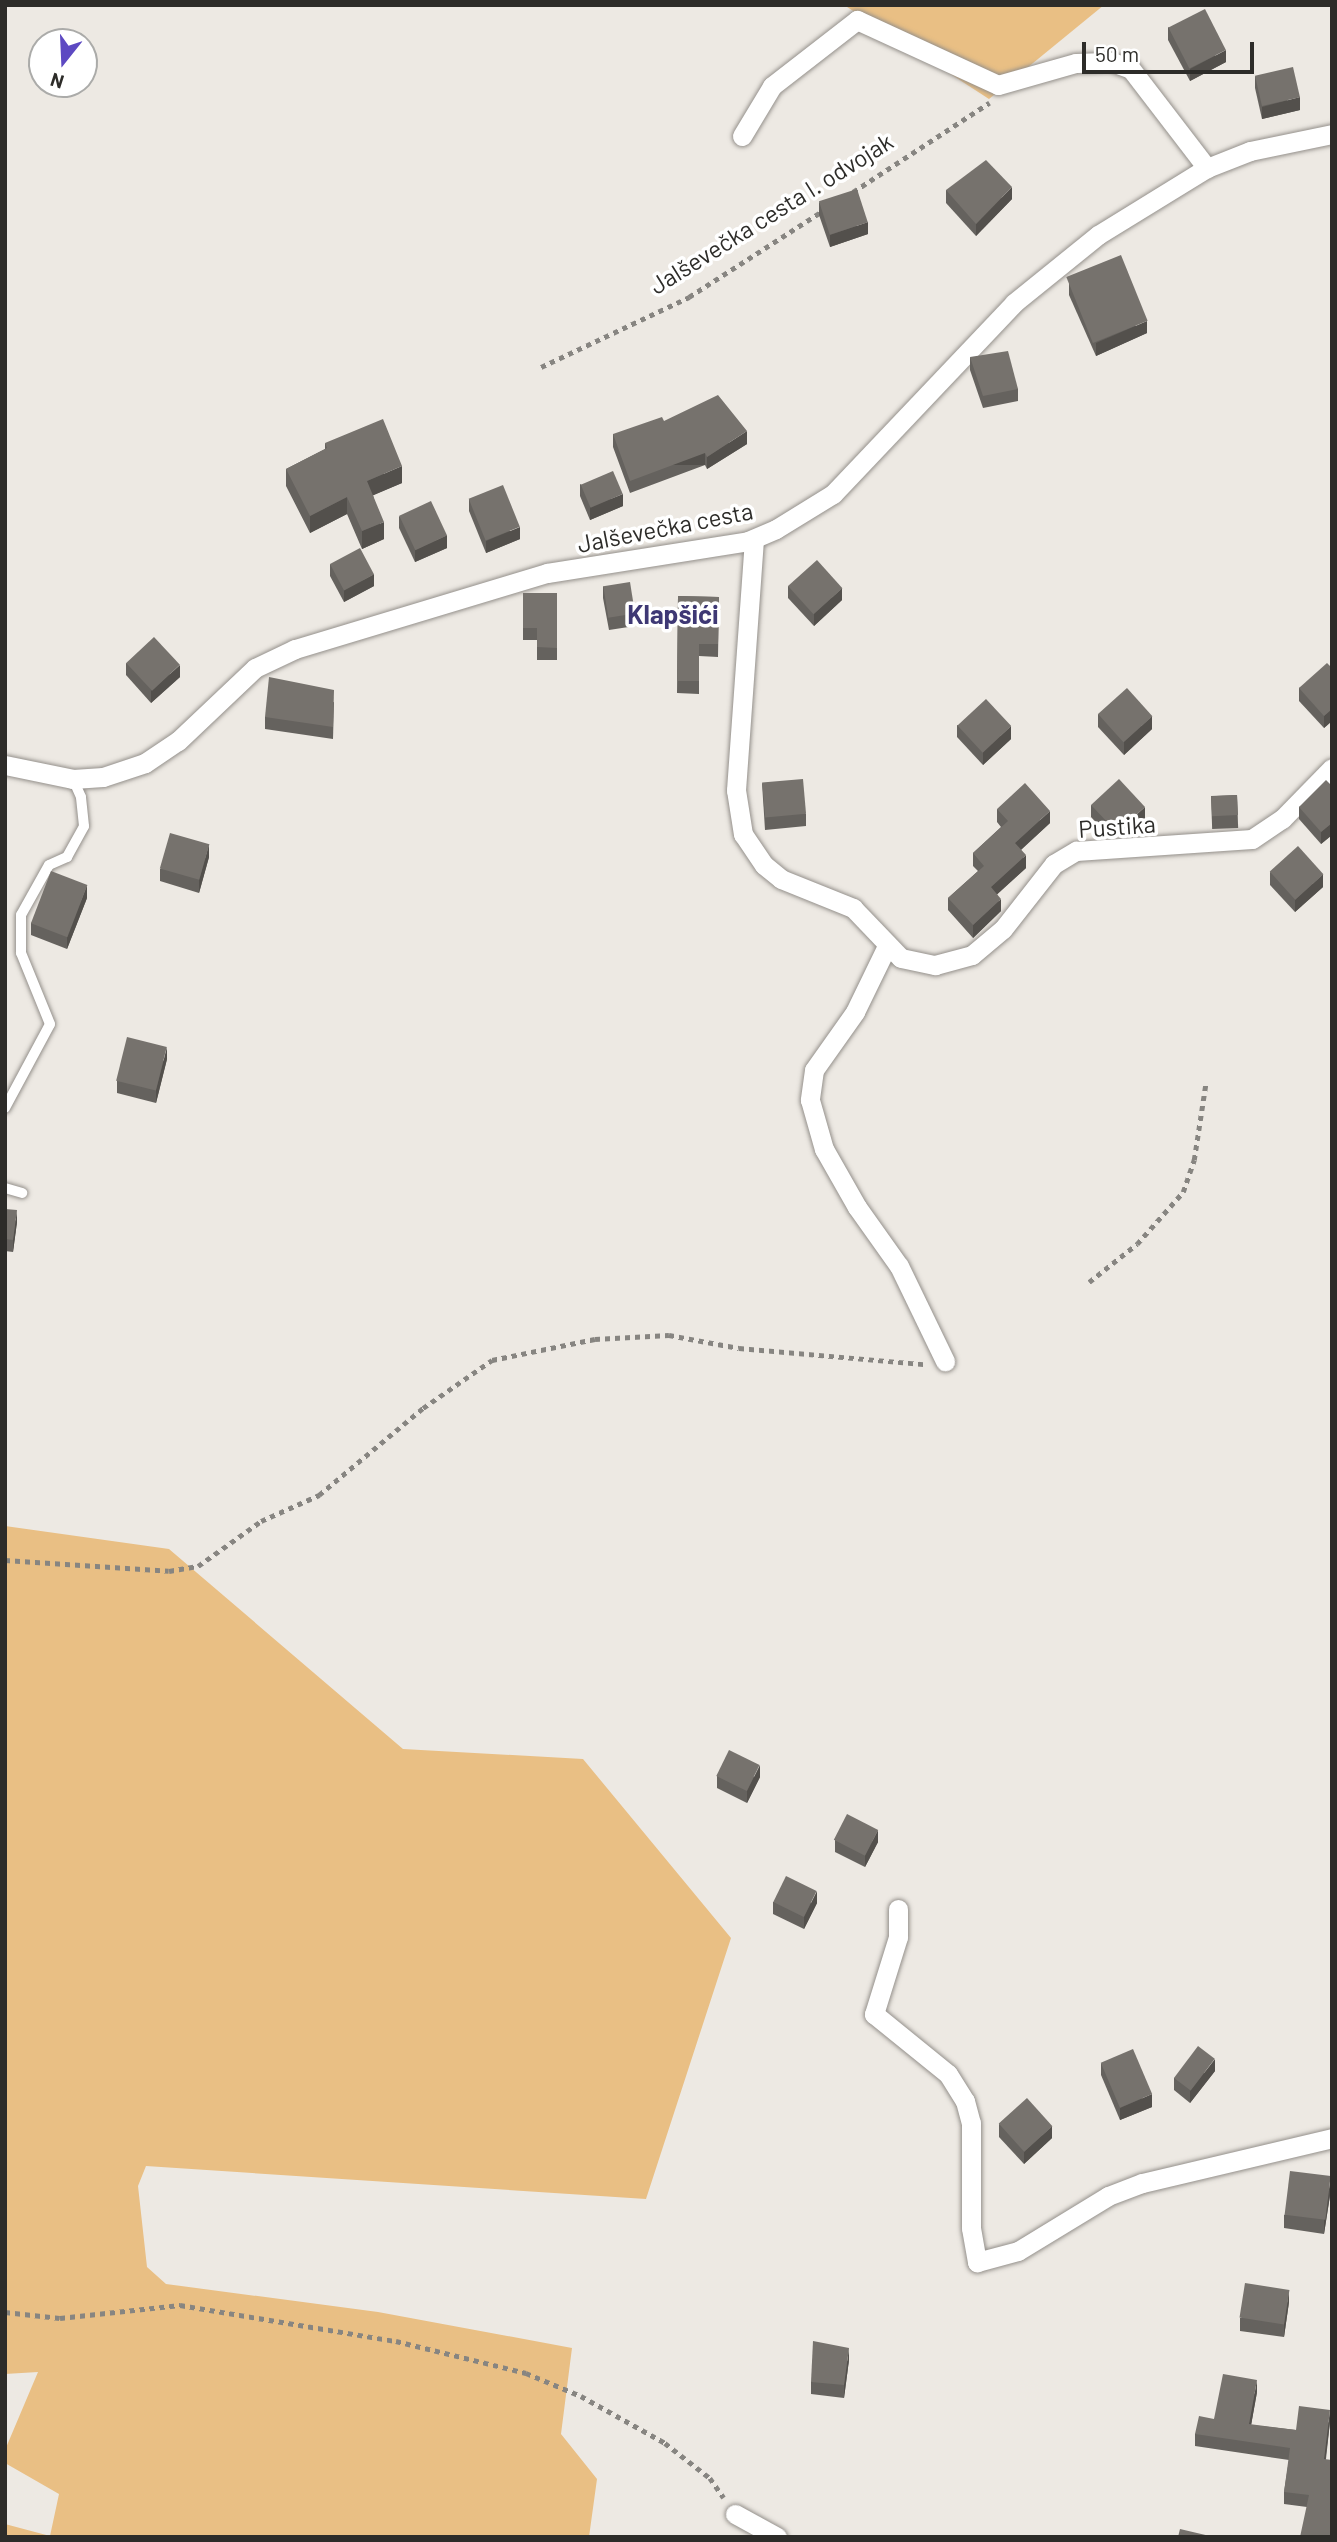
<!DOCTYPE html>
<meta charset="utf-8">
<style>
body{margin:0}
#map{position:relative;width:1337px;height:2542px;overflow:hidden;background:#ede9e3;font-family:Barlow,sans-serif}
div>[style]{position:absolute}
.green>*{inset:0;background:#e9bf84}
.path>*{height:4.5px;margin-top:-2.25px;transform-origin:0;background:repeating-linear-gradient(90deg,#878581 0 5px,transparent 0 10px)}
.roads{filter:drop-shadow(0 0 2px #94908b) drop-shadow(0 0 2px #94908b)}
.service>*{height:10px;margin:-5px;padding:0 5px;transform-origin:5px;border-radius:5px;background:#fff}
.minor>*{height:19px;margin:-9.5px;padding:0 9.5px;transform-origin:9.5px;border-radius:9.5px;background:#fff}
.wall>*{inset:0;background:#65625e;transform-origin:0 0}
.shaded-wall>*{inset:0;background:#53504c;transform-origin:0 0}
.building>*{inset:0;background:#76726d;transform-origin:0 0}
span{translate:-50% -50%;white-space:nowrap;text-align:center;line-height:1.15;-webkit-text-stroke:7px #fff;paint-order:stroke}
.street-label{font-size:24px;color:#2d2c29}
.neighbourhood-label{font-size:26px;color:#3e3874;font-weight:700}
.frame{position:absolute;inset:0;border:7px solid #2d2c29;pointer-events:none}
.north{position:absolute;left:28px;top:28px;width:70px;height:70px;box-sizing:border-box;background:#fff;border:2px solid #ababa9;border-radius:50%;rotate:198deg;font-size:19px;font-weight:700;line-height:28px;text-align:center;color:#2d2c29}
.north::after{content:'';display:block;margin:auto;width:24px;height:32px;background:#5d49c2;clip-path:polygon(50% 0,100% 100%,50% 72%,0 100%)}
.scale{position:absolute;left:1082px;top:42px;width:172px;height:32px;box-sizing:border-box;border:4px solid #2d2c29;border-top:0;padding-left:9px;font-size:21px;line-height:24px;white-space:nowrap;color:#2d2c29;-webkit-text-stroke:5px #fff;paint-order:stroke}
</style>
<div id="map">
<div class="green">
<div style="clip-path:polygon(844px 5px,1104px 5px,989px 99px)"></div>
<div style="clip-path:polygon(5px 1526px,169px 1549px,403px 1749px,583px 1759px,731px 1938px,646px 2199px,146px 2166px,138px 2186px,147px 2267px,166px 2284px,378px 2312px,572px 2348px,561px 2434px,597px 2479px,589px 2537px,5px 2537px,5px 2524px,50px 2536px,59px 2494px,5px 2463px,5px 2450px,38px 2372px,5px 2374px)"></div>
</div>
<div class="path">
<div style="left:853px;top:192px;width:163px;rotate:-33.2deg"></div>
<div style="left:541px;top:367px;width:164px;rotate:-25.3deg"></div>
<div style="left:689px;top:297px;width:157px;rotate:-32.8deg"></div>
<div style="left:1089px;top:1282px;width:61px;rotate:-38.4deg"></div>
<div style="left:1137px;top:1244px;width:69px;rotate:-48.5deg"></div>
<div style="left:1183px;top:1192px;width:34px;rotate:-71deg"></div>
<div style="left:1194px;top:1160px;width:79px;rotate:-81.3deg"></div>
<div style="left:5px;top:1560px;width:164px;rotate:3.8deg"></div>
<div style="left:169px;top:1571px;width:29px;rotate:-10deg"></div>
<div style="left:198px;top:1566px;width:77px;rotate:-35.5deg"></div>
<div style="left:261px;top:1521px;width:64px;rotate:-24.1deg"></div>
<div style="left:319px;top:1495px;width:136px;rotate:-39.9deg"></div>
<div style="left:423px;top:1408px;width:84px;rotate:-34.8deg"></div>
<div style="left:492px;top:1360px;width:105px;rotate:-11.5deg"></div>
<div style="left:595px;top:1339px;width:74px;rotate:-3.1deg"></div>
<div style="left:669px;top:1335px;width:71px;rotate:10.5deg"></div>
<div style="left:739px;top:1348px;width:185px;rotate:5deg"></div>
<div style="left:5px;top:2312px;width:55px;rotate:6.2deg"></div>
<div style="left:60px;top:2318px;width:121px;rotate:-6.2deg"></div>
<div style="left:180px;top:2305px;width:219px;rotate:9.5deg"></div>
<div style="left:396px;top:2341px;width:134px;rotate:13.8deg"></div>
<div style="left:526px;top:2373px;width:60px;rotate:22.7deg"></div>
<div style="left:581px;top:2396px;width:96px;rotate:29.2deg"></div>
<div style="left:665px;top:2443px;width:57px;rotate:37.9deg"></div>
<div style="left:710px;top:2478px;width:24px;rotate:55deg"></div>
</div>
<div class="roads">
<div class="service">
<div style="left:5px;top:1108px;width:95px;rotate:-61.8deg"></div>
<div style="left:50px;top:1024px;width:77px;rotate:-112.2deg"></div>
<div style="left:21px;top:953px;width:38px;rotate:-90deg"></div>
<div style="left:21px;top:915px;width:57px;rotate:-60.8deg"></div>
<div style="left:49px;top:865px;width:20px;rotate:-24deg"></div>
<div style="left:67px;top:857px;width:35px;rotate:-61deg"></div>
<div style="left:84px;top:826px;width:29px;rotate:-96deg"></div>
<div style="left:81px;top:797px;width:20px;rotate:-114deg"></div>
<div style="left:5px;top:1188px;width:18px;rotate:16deg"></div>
</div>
<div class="minor">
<div style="left:742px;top:136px;width:58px;rotate:-59deg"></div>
<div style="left:772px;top:86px;width:108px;rotate:-37.8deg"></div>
<div style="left:857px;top:20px;width:155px;rotate:24.7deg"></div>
<div style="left:998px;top:85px;width:81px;rotate:-15.8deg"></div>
<div style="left:1076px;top:63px;width:36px;rotate:-2deg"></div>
<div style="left:1112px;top:62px;width:20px;rotate:20deg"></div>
<div style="left:1131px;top:69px;width:125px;rotate:52.5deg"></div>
<div style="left:754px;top:539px;width:252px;rotate:94.1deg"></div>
<div style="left:736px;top:790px;width:45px;rotate:81deg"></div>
<div style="left:743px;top:834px;width:37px;rotate:56deg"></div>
<div style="left:764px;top:865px;width:22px;rotate:39deg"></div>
<div style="left:781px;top:879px;width:78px;rotate:21.9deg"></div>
<div style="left:853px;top:908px;width:69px;rotate:46.2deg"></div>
<div style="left:901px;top:958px;width:35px;rotate:12deg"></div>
<div style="left:935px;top:965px;width:38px;rotate:-15deg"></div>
<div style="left:972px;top:955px;width:40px;rotate:-40deg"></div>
<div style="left:1003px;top:929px;width:83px;rotate:-51.9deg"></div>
<div style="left:1054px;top:864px;width:26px;rotate:-31deg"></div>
<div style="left:1076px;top:851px;width:176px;rotate:-3.9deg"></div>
<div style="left:1252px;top:839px;width:36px;rotate:-34deg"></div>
<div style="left:1282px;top:819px;width:71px;rotate:-45.6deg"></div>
<div style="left:5px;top:765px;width:69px;rotate:11.6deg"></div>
<div style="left:73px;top:779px;width:30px;rotate:-4deg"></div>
<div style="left:103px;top:777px;width:44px;rotate:-18.4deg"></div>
<div style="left:145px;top:763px;width:40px;rotate:-34deg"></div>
<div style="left:178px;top:741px;width:106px;rotate:-43.5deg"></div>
<div style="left:255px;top:668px;width:44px;rotate:-25.4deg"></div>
<div style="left:295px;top:649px;width:263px;rotate:-16.8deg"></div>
<div style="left:547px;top:573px;width:204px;rotate:-9deg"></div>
<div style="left:748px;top:541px;width:30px;rotate:-23deg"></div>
<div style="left:776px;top:529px;width:67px;rotate:-31.6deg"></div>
<div style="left:833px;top:494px;width:263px;rotate:-46.5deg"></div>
<div style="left:1014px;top:303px;width:108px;rotate:-39deg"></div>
<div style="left:1098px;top:235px;width:128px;rotate:-31.6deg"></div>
<div style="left:1207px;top:168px;width:46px;rotate:-21.6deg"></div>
<div style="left:1250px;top:151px;width:84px;rotate:-11.7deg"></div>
<div style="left:887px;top:946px;width:73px;rotate:115.9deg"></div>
<div style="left:855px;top:1012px;width:71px;rotate:125.3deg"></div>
<div style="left:814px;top:1070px;width:30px;rotate:98deg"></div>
<div style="left:810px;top:1100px;width:51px;rotate:74.1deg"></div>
<div style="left:824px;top:1149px;width:67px;rotate:60.4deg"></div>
<div style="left:857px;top:1207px;width:72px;rotate:54.6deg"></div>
<div style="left:899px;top:1266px;width:106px;rotate:64.2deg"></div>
<div style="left:898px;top:1909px;width:28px;rotate:90deg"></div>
<div style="left:898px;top:1937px;width:81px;rotate:107.3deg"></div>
<div style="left:874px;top:2014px;width:95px;rotate:39deg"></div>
<div style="left:948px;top:2074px;width:32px;rotate:58deg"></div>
<div style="left:965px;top:2101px;width:23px;rotate:75deg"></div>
<div style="left:971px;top:2123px;width:105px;rotate:90deg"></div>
<div style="left:971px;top:2228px;width:35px;rotate:80deg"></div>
<div style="left:977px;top:2262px;width:42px;rotate:-15deg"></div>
<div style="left:1018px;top:2251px;width:105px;rotate:-31.4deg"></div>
<div style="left:1108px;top:2196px;width:36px;rotate:-21deg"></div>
<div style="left:1142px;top:2183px;width:195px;rotate:-13.3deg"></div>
<div style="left:735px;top:2514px;width:48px;rotate:28.7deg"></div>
</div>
</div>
<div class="wall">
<div style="clip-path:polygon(1168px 27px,1226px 62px,1190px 81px,1168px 40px)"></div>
<div style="clip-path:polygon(1255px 76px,1300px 110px,1262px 119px,1255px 88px)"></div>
<div style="clip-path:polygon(946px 190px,1012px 199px,976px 236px,946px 203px)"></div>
<div style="clip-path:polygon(819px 202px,868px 234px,830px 247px,819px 215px)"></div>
<div style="clip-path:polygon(1069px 282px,1147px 333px,1096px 356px,1069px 295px)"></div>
<div style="clip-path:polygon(970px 357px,1018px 389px,1018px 401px,983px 408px,970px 370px)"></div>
<div style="clip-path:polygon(613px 434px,747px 444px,707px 469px,705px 465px,630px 493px,613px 447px)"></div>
<div style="clip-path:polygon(325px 443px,402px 483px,373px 495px,384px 539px,362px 549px,347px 514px,310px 533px,286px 486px,286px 469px,325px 449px)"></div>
<div style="clip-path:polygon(580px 484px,623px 506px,590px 520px,580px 496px)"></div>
<div style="clip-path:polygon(469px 499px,520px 539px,486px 553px,469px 511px)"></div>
<div style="clip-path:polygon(399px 516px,447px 548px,415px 562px,399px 528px)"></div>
<div style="clip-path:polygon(330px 564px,374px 586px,344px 602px,330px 576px)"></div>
<div style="clip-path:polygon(603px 586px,635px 614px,635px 626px,609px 630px,603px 598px)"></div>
<div style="clip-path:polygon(788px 586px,842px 600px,814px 626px,788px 598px)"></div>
<div style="clip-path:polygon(523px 593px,557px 593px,557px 660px,537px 660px,537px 640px,523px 640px)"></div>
<div style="clip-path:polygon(678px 596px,719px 597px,718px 657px,699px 656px,699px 694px,677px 693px)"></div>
<div style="clip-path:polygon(126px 663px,180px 677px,151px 703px,126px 675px)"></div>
<div style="clip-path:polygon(1332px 668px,1332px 721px,1324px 728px,1299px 701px,1299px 688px)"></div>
<div style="clip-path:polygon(334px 702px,333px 739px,265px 729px,265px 717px)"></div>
<div style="clip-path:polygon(1098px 714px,1152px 729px,1124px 755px,1098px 727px)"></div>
<div style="clip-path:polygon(957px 725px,1011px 739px,983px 765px,957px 737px)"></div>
<div style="clip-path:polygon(762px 783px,806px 814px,806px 826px,765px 830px)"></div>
<div style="clip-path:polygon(1332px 786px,1332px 835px,1321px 844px,1299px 819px,1299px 807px)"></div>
<div style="left:1237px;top:795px;width:33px;height:26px;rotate:88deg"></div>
<div style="clip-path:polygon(1091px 805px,1145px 819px,1127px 835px,1109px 836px,1091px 817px)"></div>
<div style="clip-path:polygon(997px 809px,1050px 823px,1021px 850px,1026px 868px,997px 894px,1001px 911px,973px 938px,948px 910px,948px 898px,978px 871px,973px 866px,973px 853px,1001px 827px,997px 822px)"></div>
<div style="clip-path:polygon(209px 857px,199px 893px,160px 881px,160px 869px)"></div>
<div style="clip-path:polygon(1270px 872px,1323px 887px,1295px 912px,1270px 885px)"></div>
<div style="clip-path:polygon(87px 898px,67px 949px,31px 935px,31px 923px)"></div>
<div style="clip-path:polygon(167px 1059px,156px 1103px,117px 1093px,117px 1081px)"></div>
<div style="clip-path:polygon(5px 1209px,17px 1222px,13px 1252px,5px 1251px)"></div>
<div style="clip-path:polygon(717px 1776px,760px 1777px,747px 1803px,717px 1788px)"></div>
<div style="clip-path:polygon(835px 1840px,878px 1842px,865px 1867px,835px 1852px)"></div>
<div style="clip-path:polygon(773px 1902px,817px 1903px,804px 1929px,773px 1914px)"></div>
<div style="clip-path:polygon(1101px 2063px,1152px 2107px,1120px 2120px,1101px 2075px)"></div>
<div style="clip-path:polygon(1215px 2071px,1190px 2103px,1174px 2090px,1174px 2078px)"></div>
<div style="clip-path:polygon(999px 2124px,1052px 2138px,1024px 2164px,999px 2137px)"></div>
<div style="clip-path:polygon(1331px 2189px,1324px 2234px,1284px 2228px,1284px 2215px)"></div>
<div style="clip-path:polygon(1289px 2302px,1284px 2337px,1240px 2331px,1240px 2318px)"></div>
<div style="clip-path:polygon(849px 2360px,844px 2398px,811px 2394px,811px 2382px)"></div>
<div style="clip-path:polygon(1257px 2392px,1251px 2425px,1296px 2430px,1330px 2422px,1326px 2459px,1307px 2507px,1284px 2504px,1284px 2492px,1289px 2460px,1195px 2446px,1195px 2434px,1214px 2419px)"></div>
</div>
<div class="shaded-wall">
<div style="clip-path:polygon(1226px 50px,1226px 62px,1190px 81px,1190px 69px)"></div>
<div style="clip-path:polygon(1300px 97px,1300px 110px,1262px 119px,1262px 107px)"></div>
<div style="clip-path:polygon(1012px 187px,1012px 199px,976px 236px,976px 224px)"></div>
<div style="clip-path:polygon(868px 222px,868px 234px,830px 247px,830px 235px)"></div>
<div style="clip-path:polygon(1147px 321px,1147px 333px,1096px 356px,1096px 343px)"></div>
<div style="clip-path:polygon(747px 431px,747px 444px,707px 469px,707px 457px)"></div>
<div style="left:705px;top:453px;width:12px;height:80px;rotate:90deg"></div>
<div style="clip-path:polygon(402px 466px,402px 483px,367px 498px,367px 481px)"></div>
<div style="clip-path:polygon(623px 494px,623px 506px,590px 520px,590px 507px)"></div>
<div style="clip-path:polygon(347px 497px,347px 514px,310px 533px,310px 516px)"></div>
<div style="clip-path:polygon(384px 522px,384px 539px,362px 549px,362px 531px)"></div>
<div style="clip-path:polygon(520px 527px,520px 539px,486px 553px,486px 541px)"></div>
<div style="clip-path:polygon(447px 535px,447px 548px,415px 562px,415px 550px)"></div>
<div style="clip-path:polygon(374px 574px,374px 586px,344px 602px,344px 590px)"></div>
<div style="clip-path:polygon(842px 588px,842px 600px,814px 626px,814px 614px)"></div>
<div style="clip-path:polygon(180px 665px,180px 677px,151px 703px,151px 691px)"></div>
<div style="clip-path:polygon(1332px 709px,1332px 721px,1324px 728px,1324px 716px)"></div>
<div style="clip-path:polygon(1152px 716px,1152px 729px,1124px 755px,1124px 742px)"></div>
<div style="clip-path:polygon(1011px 726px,1011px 739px,983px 765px,983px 752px)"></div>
<div style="clip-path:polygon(1145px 807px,1145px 819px,1127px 835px,1127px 823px)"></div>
<div style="clip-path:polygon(1050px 811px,1050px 823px,1015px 855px,1015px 843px)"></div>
<div style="clip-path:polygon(1332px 823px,1332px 835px,1321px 844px,1321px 832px)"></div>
<div style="clip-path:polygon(209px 844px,209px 857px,199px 893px,199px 880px)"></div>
<div style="clip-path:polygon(1026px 855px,1026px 868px,991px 900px,991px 887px)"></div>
<div style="clip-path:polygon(1323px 874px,1323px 887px,1295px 912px,1295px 900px)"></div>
<div style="clip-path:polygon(87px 885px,87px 898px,67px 949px,67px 936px)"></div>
<div style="clip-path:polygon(1001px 899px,1001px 911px,973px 938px,973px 925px)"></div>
<div style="clip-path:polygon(167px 1047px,167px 1059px,156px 1103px,156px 1090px)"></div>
<div style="clip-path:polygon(17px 1210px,17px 1222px,13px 1252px,13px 1240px)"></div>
<div style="clip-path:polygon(760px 1765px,760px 1777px,747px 1803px,747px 1791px)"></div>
<div style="clip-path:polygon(878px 1830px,878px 1842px,865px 1867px,865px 1855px)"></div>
<div style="clip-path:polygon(817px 1891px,817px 1903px,804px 1929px,804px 1917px)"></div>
<div style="clip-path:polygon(1215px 2059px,1215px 2071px,1190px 2103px,1190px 2091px)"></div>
<div style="clip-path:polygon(1152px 2094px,1152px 2107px,1120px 2120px,1120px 2108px)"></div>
<div style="clip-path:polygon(1052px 2126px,1052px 2138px,1024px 2164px,1024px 2152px)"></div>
<div style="clip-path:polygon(1331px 2176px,1331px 2189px,1324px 2234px,1324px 2221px)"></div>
<div style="clip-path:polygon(1289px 2290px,1289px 2302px,1284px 2337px,1284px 2324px)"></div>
<div style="clip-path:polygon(849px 2348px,849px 2360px,844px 2398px,844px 2385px)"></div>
<div style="clip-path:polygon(1257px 2380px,1257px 2392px,1249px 2437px,1249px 2424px)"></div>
<div style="clip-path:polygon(1330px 2410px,1330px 2422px,1324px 2471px,1324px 2459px)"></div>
</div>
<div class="building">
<div style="left:1205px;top:9px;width:46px;height:41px;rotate:63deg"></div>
<div style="left:1293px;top:67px;width:31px;height:39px;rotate:77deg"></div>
<div style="clip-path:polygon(986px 160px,1012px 187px,976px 224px,946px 190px)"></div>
<div style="left:857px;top:189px;width:35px;height:40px;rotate:72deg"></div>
<div style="left:1121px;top:255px;width:71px;height:59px;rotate:68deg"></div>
<div style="clip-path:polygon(1008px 351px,1018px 389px,983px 396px,970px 357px)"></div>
<div style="clip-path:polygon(718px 395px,747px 431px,707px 457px,705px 453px,630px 481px,613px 434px,662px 417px,664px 421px)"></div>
<div style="clip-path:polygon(383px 419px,402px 466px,367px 481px,384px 522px,362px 531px,347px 497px,310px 516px,286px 469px,327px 448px,325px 443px)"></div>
<div style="left:613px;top:471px;width:25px;height:35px;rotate:67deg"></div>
<div style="left:503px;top:485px;width:45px;height:37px;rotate:68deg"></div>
<div style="left:431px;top:501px;width:38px;height:35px;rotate:65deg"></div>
<div style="left:360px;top:548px;width:30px;height:34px;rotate:62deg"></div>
<div style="left:817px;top:560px;width:38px;height:39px;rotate:48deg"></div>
<div style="left:630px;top:582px;width:32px;height:27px;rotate:81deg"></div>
<div style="clip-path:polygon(523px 593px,557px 593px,557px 648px,537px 647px,537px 628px,523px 628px)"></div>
<div style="clip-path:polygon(678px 596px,719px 597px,718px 644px,699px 644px,699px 681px,677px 681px)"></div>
<div style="left:154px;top:637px;width:38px;height:38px;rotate:47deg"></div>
<div style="clip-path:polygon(1327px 663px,1332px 668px,1332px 709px,1324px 716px,1299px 688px)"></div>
<div style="clip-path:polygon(269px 677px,334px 690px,333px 727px,265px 717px)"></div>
<div style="left:1127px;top:688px;width:38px;height:39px;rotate:48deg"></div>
<div style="left:986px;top:699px;width:37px;height:39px;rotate:47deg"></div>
<div style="left:803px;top:779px;width:35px;height:41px;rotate:85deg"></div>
<div style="clip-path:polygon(1119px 779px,1145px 807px,1127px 823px,1109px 824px,1091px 805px)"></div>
<div style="clip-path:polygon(1326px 780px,1332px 786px,1332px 823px,1321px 832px,1299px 807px)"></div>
<div style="clip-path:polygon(1025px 783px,1050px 811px,1015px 843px,1026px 855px,991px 887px,1001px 899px,973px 925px,948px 898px,984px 866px,973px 853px,1008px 821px,997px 809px)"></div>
<div style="left:1237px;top:795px;width:20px;height:26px;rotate:87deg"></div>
<div style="left:170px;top:833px;width:41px;height:37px;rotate:16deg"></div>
<div style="left:1298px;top:846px;width:38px;height:38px;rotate:48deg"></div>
<div style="left:51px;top:871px;width:39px;height:56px;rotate:21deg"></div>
<div style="left:127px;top:1037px;width:41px;height:45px;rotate:14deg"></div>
<div style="clip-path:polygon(5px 1209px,17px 1210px,13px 1240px,5px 1239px)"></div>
<div style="left:729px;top:1750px;width:34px;height:29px;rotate:26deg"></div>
<div style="left:847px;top:1814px;width:35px;height:29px;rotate:27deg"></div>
<div style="left:786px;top:1876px;width:34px;height:29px;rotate:26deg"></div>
<div style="left:1198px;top:2046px;width:21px;height:40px;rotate:37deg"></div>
<div style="left:1133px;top:2049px;width:49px;height:35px;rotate:67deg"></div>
<div style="left:1027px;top:2098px;width:38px;height:38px;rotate:48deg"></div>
<div style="left:1290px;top:2171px;width:41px;height:44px;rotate:7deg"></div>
<div style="left:1245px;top:2283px;width:45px;height:35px;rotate:9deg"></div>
<div style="clip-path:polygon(813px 2341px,849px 2348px,844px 2385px,811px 2382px)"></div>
<div style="clip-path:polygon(1223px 2374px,1257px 2380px,1249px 2424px,1296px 2430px,1299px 2406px,1330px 2410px,1324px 2459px,1332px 2460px,1332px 2537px,1300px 2537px,1309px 2495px,1284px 2492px,1290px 2448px,1195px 2434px,1199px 2416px,1214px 2419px)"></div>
<div style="clip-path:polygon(1180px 2529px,1214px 2537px,1178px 2537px)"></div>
</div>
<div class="street-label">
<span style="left:771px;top:213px;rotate:-32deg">Jalševečka cesta I. odvojak</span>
<span style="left:665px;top:527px;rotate:-11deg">Jalševečka cesta</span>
<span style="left:1117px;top:826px;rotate:-4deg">Pustika</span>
</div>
<div class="neighbourhood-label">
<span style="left:673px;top:614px">Klapšići</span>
</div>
<div class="frame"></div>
<div class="north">N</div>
<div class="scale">50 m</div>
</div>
